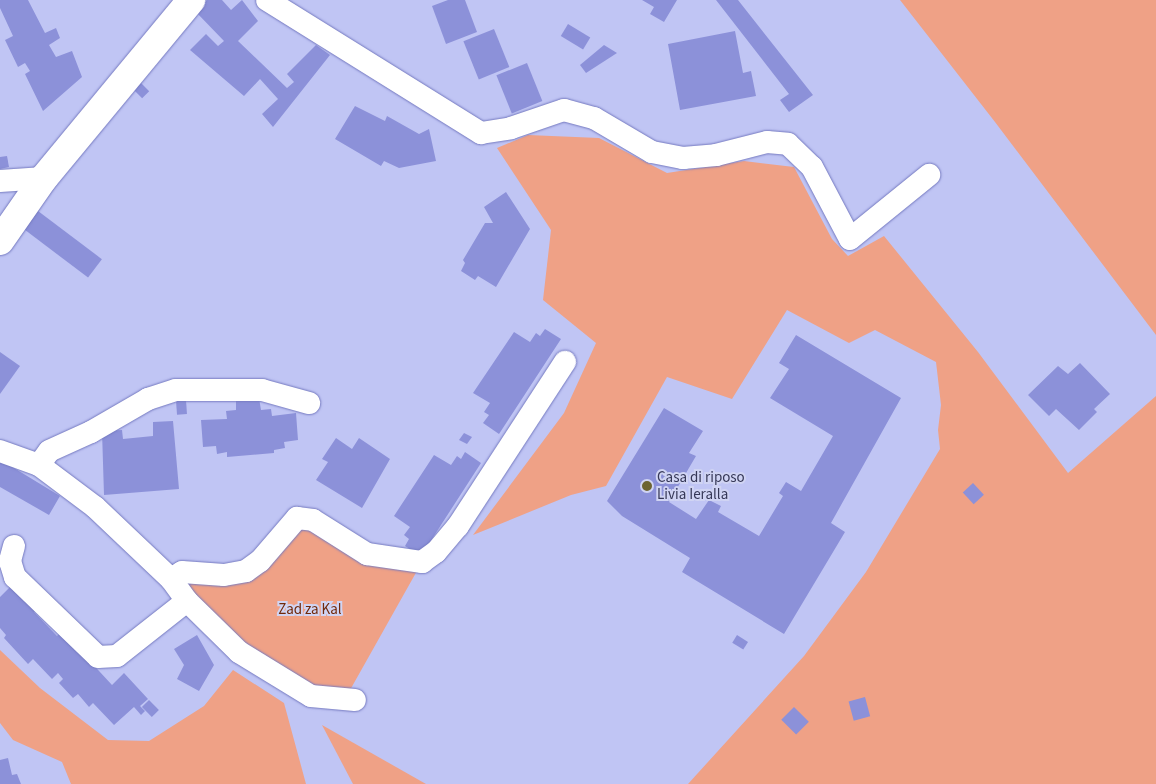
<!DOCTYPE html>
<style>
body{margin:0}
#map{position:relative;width:1156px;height:784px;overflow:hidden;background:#c0c5f4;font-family:"Source Sans 3",sans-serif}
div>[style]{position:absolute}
.green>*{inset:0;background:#efa186}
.building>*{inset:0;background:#8c91d9;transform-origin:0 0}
.roads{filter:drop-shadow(0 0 1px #7479c0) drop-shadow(0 0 1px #7479c0)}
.minor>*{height:22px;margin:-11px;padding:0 11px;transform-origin:11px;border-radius:11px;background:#fff}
.tertiary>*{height:28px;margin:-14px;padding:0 14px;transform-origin:14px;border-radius:14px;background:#fff}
.dots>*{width:14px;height:14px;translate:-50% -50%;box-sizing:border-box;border:2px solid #d0d4f3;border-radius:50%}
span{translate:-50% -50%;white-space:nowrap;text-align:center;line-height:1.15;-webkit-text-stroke:4px #d0d4f3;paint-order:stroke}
.poi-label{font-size:15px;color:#363857}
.left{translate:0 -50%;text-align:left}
.park-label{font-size:15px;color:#70290b}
</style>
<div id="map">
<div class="green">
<div style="clip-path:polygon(900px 0,1156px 0,1156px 335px,995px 122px)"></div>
<div style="clip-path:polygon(528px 135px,599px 138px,667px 173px,744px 161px,794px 167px,832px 239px,848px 256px,884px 236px,978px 352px,1068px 473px,1156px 396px,1156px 784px,688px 784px,804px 656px,866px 572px,940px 449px,938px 430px,941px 405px,936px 362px,875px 330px,849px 343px,787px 310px,732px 399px,667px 377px,606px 486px,571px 495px,473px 535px,564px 413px,596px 343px,543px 300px,551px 230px,497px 148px)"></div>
<div style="clip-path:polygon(297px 518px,422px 562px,345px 699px,239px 652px,171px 579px,224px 575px)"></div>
<div style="clip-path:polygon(0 650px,40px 688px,108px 740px,149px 741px,204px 706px,233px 670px,284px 703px,306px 784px,71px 784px,62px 762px,13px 740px,0 723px)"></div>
<div style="clip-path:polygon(322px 725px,426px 784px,353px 784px)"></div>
</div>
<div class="building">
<div style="clip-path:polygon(0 0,28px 0,45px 33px,56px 28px,60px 38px,49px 45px,56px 57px,72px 51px,82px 77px,43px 111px,25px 74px,30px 71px,25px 63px,18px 67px,5px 40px,13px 36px,0 8px)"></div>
<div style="clip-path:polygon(207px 0,222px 0,231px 10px,242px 0,258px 21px,238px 41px,287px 88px,294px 82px,287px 74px,316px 45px,330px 55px,273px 127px,262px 114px,278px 99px,260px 79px,244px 96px,190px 50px,206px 34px,218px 46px,224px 41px,195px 11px)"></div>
<div style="clip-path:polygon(448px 0,465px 0,477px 32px,446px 44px,432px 6px)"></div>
<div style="clip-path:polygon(642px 0,677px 0,664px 22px,650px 14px,654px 7px)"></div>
<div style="clip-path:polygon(716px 0,738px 0,813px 95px,789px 112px,780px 100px,789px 94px)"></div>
<div style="left:568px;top:24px;width:26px;height:14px;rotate:31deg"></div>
<div style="left:494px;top:29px;width:41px;height:33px;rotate:68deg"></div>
<div style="clip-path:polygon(735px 31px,743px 73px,751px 71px,756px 96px,680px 110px,668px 44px)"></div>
<div style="clip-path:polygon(604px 45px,617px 53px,586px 73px,580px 65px)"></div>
<div style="left:527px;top:63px;width:41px;height:33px;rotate:68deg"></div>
<div style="left:140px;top:82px;width:13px;height:10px;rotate:45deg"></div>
<div style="clip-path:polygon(355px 106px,385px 121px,387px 116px,419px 134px,429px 129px,436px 161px,399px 168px,384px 161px,381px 166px,335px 139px)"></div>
<div style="clip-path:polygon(7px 156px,9px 167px,0 169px,0 157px)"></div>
<div style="clip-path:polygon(506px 192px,530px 229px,496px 287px,478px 276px,475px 280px,461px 271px,465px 263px,463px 260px,485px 223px,493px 223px,484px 207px)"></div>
<div style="left:38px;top:211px;width:80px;height:23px;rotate:37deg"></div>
<div style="clip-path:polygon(545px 329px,561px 339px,499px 434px,483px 423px,489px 415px,484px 412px,490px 403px,473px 393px,514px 332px,530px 342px,536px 333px,540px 336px)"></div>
<div style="clip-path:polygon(796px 335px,901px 398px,831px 523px,845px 532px,784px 634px,682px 572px,690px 558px,622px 516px,607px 501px,664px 408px,703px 431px,689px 453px,696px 456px,669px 502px,696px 519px,709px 500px,721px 506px,718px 512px,759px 536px,783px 496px,779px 493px,786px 482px,801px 491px,833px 436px,770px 398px,789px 369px,779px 363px)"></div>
<div style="clip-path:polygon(0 352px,20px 366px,0 394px)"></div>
<div style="clip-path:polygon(1080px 363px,1110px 394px,1094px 409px,1097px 412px,1079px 430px,1056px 409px,1049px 416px,1028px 395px,1058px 366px,1068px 374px)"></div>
<div style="clip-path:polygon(259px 398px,261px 410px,271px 409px,272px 416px,296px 413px,298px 440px,284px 442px,285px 448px,274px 450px,274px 453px,227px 457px,227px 452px,217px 454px,216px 446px,203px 447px,201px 420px,227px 419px,226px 411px,236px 410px,236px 401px)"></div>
<div style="left:186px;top:400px;width:14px;height:10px;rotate:86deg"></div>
<div style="clip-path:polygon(173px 421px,179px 489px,104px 495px,102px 431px,122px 430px,123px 439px,153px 436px,153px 422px)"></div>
<div style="clip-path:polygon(464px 433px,472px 437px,467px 444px,459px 440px)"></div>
<div style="clip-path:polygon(336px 438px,352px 449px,359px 438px,390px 459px,362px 508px,316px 480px,328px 462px,322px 459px)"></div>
<div style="clip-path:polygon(465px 452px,481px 463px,421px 556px,405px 546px,409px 539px,404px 535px,410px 527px,394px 516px,434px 455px,451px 465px,457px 456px,461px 459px)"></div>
<div style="clip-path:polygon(0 460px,15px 466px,14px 468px,60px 496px,49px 515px,0 487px)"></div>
<div style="left:973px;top:483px;width:16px;height:14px;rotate:47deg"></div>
<div style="clip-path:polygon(11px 586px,38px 609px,34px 612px,57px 636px,62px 631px,112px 685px,124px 673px,148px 699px,140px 706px,145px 711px,141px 715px,134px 707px,114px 725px,93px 703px,89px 707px,78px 694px,73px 698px,59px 683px,63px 679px,58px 673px,52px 679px,33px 659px,28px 664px,4px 638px,6px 635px,0 628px,0 597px)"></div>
<div style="clip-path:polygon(197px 635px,214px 665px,199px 691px,177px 679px,184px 665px,174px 649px)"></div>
<div style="left:737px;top:635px;width:13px;height:9px;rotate:32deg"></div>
<div style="left:865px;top:697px;width:20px;height:17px;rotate:75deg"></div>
<div style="left:149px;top:700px;width:14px;height:10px;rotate:45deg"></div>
<div style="left:794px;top:707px;width:21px;height:18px;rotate:45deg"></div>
<div style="clip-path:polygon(8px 758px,12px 775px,17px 774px,21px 784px,0 784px,0 760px)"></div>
</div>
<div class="roads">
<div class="minor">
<div style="left:267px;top:0;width:252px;rotate:31.9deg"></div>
<div style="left:481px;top:133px;width:30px;rotate:-9deg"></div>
<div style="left:511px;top:128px;width:56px;rotate:-18.8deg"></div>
<div style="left:564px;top:110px;width:31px;rotate:15deg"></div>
<div style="left:594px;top:118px;width:67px;rotate:30.4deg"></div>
<div style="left:652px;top:152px;width:32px;rotate:11deg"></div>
<div style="left:683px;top:158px;width:33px;rotate:-5deg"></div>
<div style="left:716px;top:155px;width:53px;rotate:-14.3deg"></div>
<div style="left:767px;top:142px;width:21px;rotate:5deg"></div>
<div style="left:788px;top:144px;width:33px;rotate:44deg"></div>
<div style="left:812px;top:167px;width:81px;rotate:62.2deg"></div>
<div style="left:850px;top:239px;width:102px;rotate:-39deg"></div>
<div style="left:0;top:181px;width:44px;rotate:-3.9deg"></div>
<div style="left:0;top:451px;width:41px;rotate:19.7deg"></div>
<div style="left:39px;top:465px;width:70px;rotate:36.9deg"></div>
<div style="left:95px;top:507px;width:105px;rotate:43.5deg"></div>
<div style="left:171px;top:579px;width:27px;rotate:54deg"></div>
<div style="left:187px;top:601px;width:73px;rotate:44.4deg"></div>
<div style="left:239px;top:652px;width:84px;rotate:31.4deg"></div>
<div style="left:311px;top:696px;width:44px;rotate:5.2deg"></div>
<div style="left:39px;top:465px;width:17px;rotate:-54deg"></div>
<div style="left:49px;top:451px;width:46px;rotate:-24.3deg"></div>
<div style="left:91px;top:432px;width:66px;rotate:-30.1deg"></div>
<div style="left:148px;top:399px;width:29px;rotate:-18deg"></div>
<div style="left:176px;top:390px;width:86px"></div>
<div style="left:262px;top:390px;width:49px;rotate:15.5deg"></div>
<div style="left:14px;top:546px;width:16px;rotate:105deg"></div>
<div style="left:10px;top:561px;width:17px;rotate:73deg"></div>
<div style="left:15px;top:577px;width:115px;rotate:43.9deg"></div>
<div style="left:98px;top:657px;width:19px;rotate:-3deg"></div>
<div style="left:117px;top:656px;width:89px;rotate:-38.2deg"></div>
<div style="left:171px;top:579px;width:13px;rotate:-32deg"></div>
<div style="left:182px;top:572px;width:42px;rotate:4.1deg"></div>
<div style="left:224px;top:575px;width:22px;rotate:-10deg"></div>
<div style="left:246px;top:571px;width:17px;rotate:-36deg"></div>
<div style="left:260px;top:561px;width:57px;rotate:-49.3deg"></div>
<div style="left:297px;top:518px;width:16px;rotate:7deg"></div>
<div style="left:313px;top:520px;width:64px;rotate:32.2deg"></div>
<div style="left:367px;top:554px;width:56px;rotate:8.3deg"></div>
<div style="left:422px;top:562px;width:17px;rotate:-36deg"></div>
<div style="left:436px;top:552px;width:34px;rotate:-50deg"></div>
<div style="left:458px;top:526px;width:196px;rotate:-56.9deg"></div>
</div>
<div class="tertiary">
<div style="left:0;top:241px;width:77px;rotate:-55.1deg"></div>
<div style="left:44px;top:178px;width:231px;rotate:-50.4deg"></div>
</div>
</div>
<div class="dots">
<div style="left:647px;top:486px;background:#6d6431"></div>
</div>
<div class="poi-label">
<span class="left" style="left:657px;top:486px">Casa di riposo<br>Livia Ieralla</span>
</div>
<div class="park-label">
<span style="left:310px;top:610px">Zad za Kal</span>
</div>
</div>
